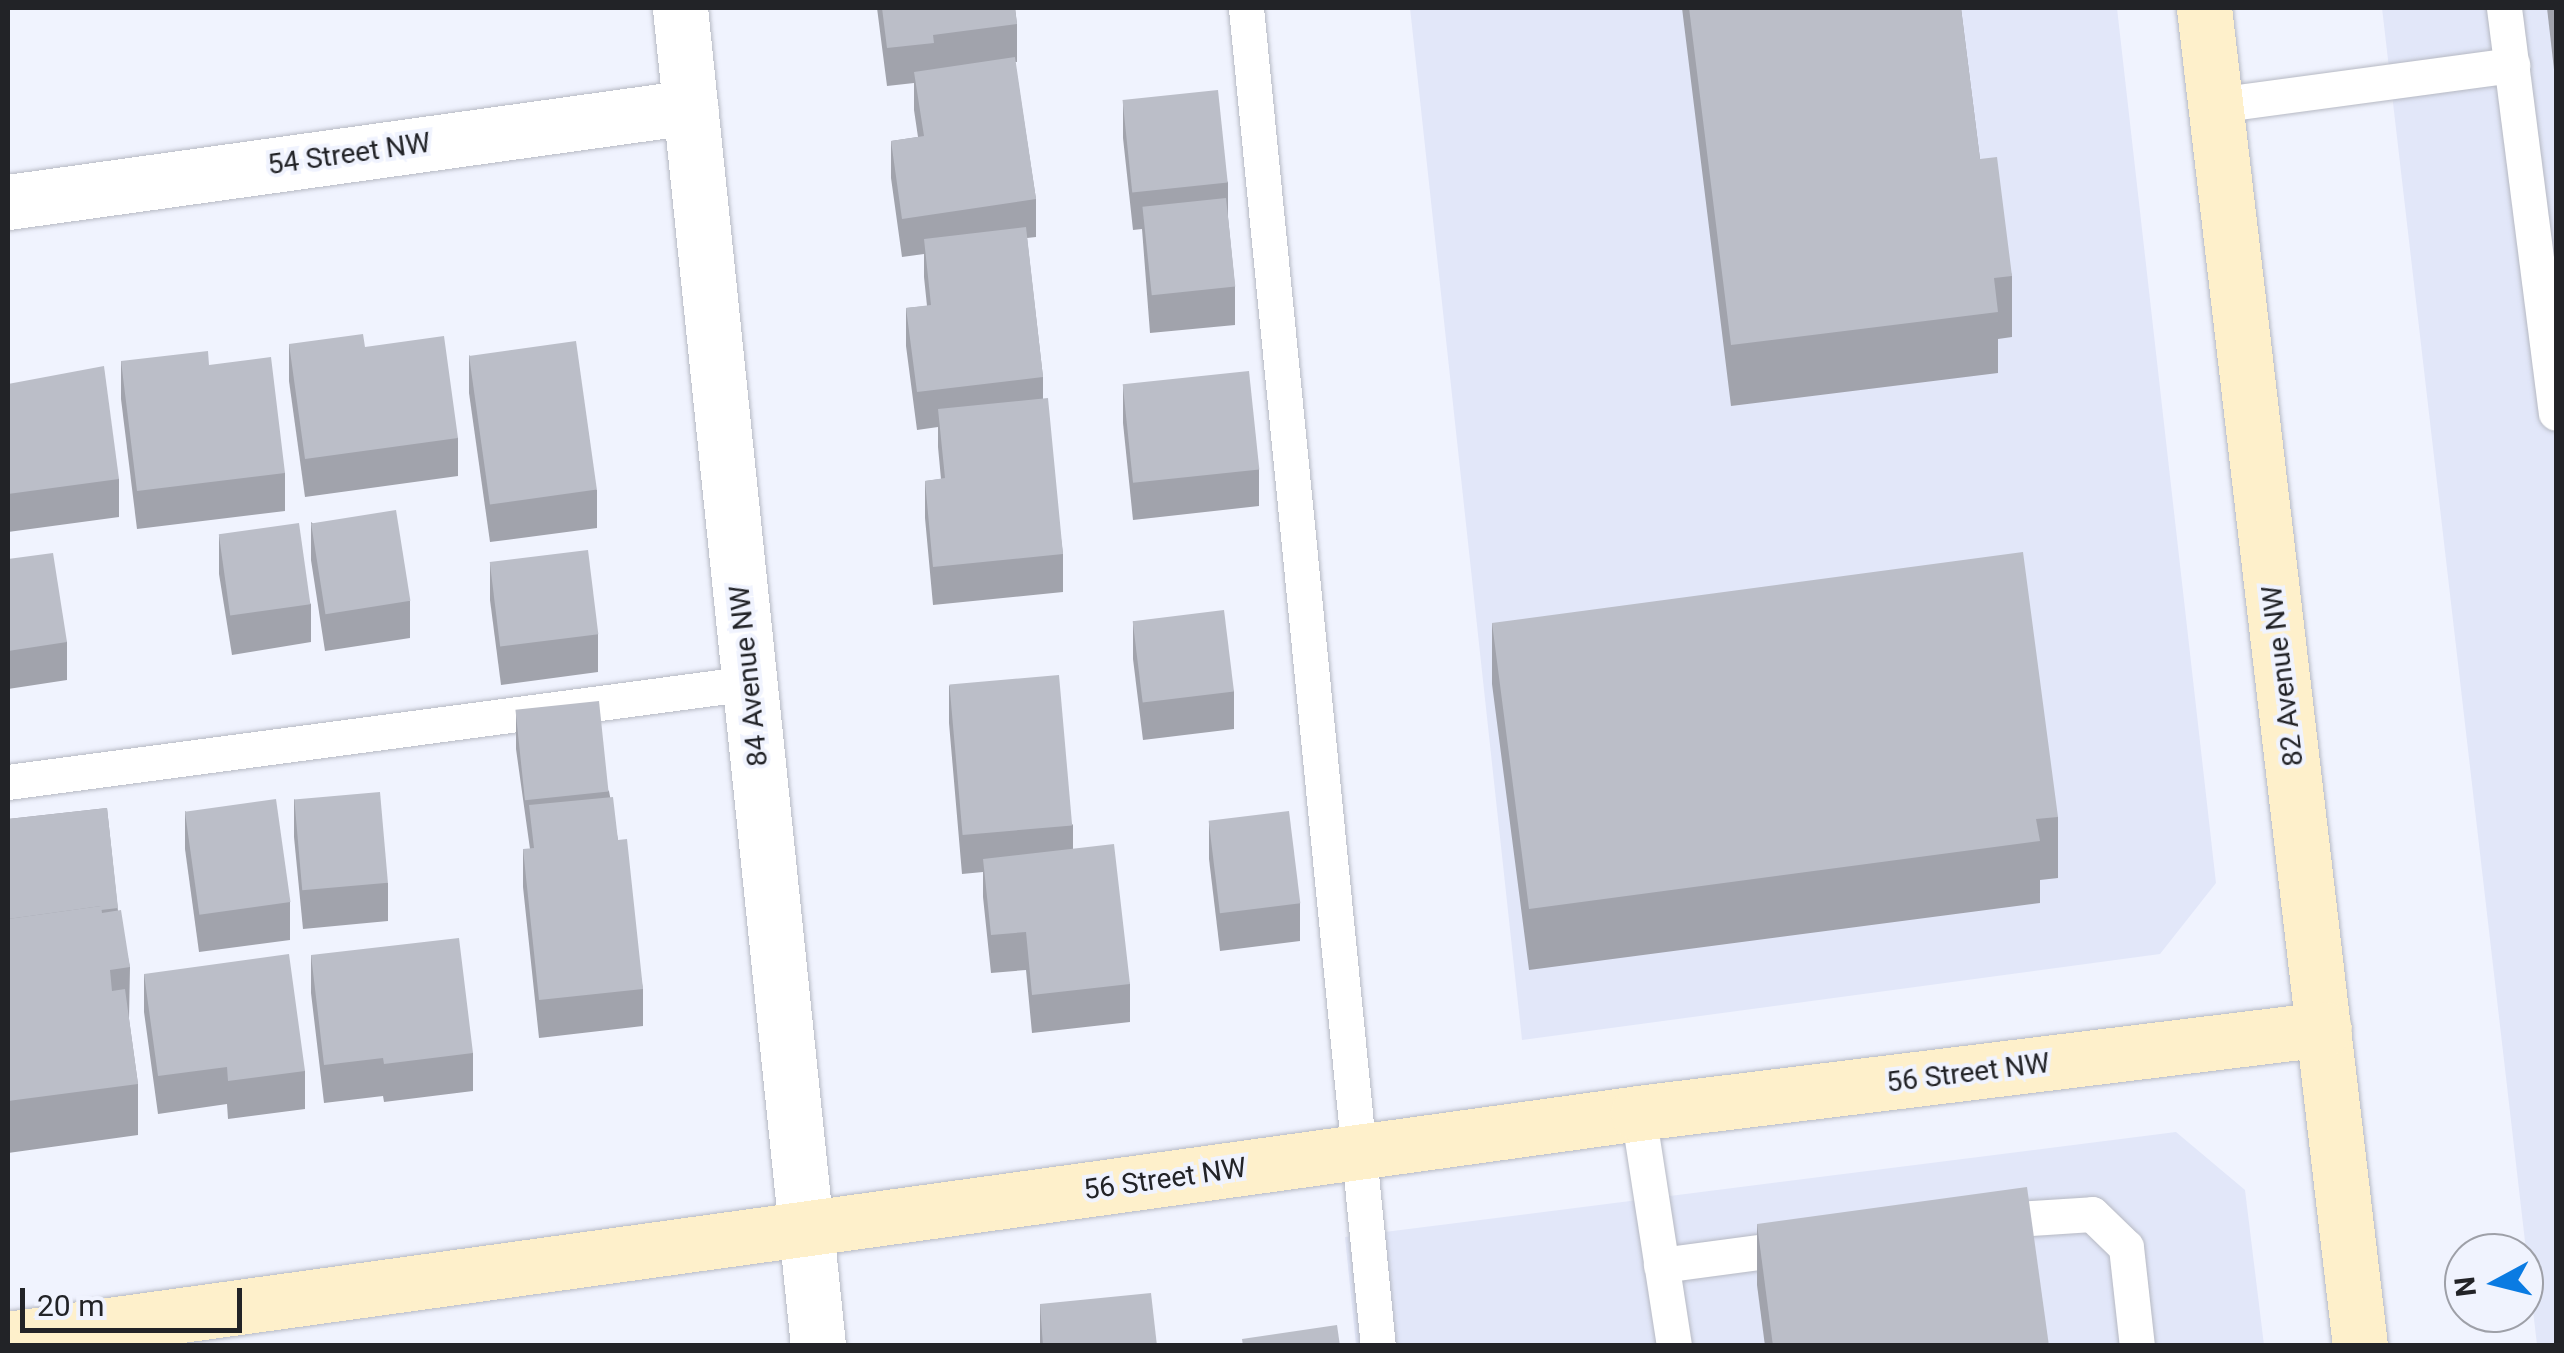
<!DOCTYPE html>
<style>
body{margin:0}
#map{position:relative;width:2564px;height:1353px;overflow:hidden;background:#f0f3fe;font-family:Roboto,sans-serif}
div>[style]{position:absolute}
.built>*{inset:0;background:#e2e7f9}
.roads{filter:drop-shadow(0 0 2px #b6b9c3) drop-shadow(0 0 2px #b6b9c3)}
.lane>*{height:35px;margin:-17.5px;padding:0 17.5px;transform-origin:17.5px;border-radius:17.5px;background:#fff}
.street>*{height:55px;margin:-27.5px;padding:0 27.5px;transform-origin:27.5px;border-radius:27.5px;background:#fff}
.secondary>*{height:55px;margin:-27.5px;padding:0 27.5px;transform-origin:27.5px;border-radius:27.5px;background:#fef0cb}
.wall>*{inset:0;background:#a1a3ac}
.building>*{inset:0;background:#bbbec8;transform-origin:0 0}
span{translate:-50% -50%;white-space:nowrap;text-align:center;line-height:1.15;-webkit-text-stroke:8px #f0f3fe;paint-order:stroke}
.street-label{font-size:28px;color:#222327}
.frame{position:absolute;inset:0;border:10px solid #222327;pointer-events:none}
.north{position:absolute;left:2444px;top:1233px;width:100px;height:100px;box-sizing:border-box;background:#f0f3fe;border:2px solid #9ea0a8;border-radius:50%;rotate:263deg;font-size:28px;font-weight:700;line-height:40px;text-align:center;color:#222327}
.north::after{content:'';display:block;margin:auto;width:35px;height:45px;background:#0a7be2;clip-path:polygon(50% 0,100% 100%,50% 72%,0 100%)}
.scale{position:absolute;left:20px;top:1288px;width:222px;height:45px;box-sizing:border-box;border:5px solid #222327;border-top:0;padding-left:12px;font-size:30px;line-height:35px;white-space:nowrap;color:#222327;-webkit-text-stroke:8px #f0f3fe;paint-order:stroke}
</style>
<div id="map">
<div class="built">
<div style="clip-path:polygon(1410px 8px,2117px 8px,2216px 883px,2160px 954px,1522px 1040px)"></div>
<div style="clip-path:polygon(2382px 8px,2556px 8px,2556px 1345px,2537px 1345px)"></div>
<div style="clip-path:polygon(2176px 1132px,2245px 1190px,2264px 1345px,1356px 1345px,1345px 1237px)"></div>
</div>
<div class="roads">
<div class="lane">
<div style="left:1246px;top:8px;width:1344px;rotate:84.37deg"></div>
<div style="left:2504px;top:8px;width:408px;rotate:82.7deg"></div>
<div style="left:2216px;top:105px;width:299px;rotate:-7.7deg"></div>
<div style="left:8px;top:782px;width:749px;rotate:-7.6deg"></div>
<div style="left:1638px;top:1113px;width:236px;rotate:81.2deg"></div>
<div style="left:1985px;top:1221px;width:107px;rotate:-3.7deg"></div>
<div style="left:2092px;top:1214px;width:47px;rotate:44.1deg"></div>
<div style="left:2126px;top:1247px;width:100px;rotate:83.7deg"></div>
<div style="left:1661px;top:1265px;width:144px;rotate:-7.6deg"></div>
</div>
<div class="street">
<div style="left:680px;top:8px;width:1345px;rotate:84.11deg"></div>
<div style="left:8px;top:202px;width:689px;rotate:-7.93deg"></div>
</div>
<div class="secondary">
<div style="left:2204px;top:8px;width:1347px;rotate:83.35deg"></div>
<div style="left:8px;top:1339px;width:1646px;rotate:-7.89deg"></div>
<div style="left:1638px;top:1113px;width:691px;rotate:-6.98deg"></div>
</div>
</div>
<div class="wall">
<div style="clip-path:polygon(877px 8px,1015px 8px,1017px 24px,1017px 62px,1015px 62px,1036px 199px,1036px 237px,1027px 238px,1043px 377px,1043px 399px,1063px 554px,1063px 592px,933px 605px,925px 518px,925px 481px,941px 479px,938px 447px,938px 427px,917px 430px,906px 346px,906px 308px,927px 306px,924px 277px,924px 254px,902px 257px,891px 178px,891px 141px,918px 137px,914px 110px,914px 83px,887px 86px)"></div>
<div style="clip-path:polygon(1682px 8px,1961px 8px,1980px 159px,2012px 276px,2012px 337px,1998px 339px,1998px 373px,1731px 406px)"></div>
<div style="clip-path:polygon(2547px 8px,2556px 8px,2556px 87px)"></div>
<div style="clip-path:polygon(1123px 100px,1228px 182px,1228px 217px,1235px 287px,1235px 325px,1150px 333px,1142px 229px,1133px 230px,1123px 138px)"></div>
<div style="clip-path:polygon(289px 344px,365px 347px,458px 438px,458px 476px,305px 497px,289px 381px)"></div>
<div style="clip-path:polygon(469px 355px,597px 490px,597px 528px,490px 542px,469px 393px)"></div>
<div style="clip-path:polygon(121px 361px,209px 365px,285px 473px,285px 511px,137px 529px,121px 399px)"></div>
<div style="clip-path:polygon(8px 384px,119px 479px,119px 517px,8px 532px)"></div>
<div style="clip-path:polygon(1123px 385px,1259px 469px,1259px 506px,1133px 520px,1123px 423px)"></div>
<div style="clip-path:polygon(311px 522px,410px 601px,410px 638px,325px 651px,311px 560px)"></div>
<div style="clip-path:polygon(219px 536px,311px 604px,311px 642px,232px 655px,219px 574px)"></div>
<div style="clip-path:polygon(8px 559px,67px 642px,67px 680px,8px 689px)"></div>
<div style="clip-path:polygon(490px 562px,598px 634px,598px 672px,501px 685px,490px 600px)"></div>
<div style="clip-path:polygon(1133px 621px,1234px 691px,1234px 729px,1143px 740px,1133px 659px)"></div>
<div style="clip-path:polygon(1492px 623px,2058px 817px,2058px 878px,2040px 880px,2040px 903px,1529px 970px,1492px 684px)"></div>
<div style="clip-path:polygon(949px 685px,1073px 825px,1073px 849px,1130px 984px,1130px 1022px,1032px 1033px,1026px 970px,991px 973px,983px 897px,983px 872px,962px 874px,949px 723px)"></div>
<div style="clip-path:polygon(516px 711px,609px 791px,618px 840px,643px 989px,643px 1026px,539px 1038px,523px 887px,523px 849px,530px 849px,516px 749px)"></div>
<div style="clip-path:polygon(294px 799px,388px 883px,388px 921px,303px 929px,294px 837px)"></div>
<div style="clip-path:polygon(107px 808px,118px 911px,130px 967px,129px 1019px,138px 1084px,138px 1135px,8px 1153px,8px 819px)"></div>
<div style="clip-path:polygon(185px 811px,290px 902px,290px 940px,199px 952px,185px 849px)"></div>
<div style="clip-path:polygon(1209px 821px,1300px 903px,1300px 941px,1220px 951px,1209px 859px)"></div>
<div style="clip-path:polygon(311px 955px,473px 1053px,473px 1091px,384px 1102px,383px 1096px,324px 1103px,311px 993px)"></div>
<div style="clip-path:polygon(144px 974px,305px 1071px,305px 1109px,228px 1119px,227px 1104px,158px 1114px,144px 1012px)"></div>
<div style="clip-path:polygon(1757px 1224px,2049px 1346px,1765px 1346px,1757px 1285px)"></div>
<div style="clip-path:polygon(1040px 1304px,1157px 1346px,1040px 1346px)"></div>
</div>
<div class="building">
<div style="clip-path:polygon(882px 8px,1015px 8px,1017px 24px,933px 35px,934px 43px,887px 48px)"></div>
<div style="clip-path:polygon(1689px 8px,1961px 8px,1980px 159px,1997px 157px,2012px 276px,1994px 278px,1998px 312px,1731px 345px)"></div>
<div style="clip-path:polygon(1015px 57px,1036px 199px,902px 219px,891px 141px,924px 136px,914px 72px)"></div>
<div style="left:1218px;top:90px;width:93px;height:96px;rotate:84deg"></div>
<div style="left:1226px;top:198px;width:89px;height:84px;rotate:84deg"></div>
<div style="clip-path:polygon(1026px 227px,1043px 377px,917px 392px,906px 308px,931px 305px,924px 239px)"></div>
<div style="clip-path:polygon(363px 334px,365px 347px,444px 336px,458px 438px,305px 459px,289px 344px)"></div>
<div style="left:576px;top:341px;width:150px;height:108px;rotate:82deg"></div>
<div style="clip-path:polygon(208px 351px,209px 365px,271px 357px,285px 473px,137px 491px,121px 361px)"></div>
<div style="clip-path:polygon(104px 366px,119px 479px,8px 494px,8px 384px)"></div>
<div style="left:1249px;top:371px;width:99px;height:127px;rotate:84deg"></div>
<div style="clip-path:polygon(1048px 398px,1063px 554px,933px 567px,925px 481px,945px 478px,938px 409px)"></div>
<div style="left:396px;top:510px;width:92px;height:86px;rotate:81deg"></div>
<div style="left:299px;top:523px;width:82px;height:81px;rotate:82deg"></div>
<div style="left:588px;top:550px;width:85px;height:99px;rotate:83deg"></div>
<div style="clip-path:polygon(2023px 552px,2058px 817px,2036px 819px,2040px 841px,1529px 909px,1492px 623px)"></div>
<div style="clip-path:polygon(53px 553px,67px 642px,8px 651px,8px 559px)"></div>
<div style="left:1224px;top:610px;width:82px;height:92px;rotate:83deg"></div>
<div style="left:1059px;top:675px;width:151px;height:110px;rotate:85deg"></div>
<div style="left:599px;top:701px;width:91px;height:84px;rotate:84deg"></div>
<div style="left:380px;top:792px;width:91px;height:86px;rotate:85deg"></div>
<div style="clip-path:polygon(613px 797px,618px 840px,627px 839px,643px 989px,539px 1000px,523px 849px,534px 848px,529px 805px)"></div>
<div style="left:276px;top:799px;width:104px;height:92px;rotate:82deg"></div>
<div style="clip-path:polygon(107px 808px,118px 908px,101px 910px,101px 906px,8px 919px,8px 819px)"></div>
<div style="left:1289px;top:811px;width:93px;height:81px;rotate:83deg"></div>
<div style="clip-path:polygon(1114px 844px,1130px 984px,1032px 995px,1026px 932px,991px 935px,983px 859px)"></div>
<div style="clip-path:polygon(101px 906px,102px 913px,121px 910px,130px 967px,110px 970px,112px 991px,125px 989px,138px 1084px,8px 1101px,8px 919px)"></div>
<div style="clip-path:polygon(459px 938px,473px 1053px,384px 1064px,383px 1058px,324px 1065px,311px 955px)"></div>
<div style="clip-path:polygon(289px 954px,305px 1071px,228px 1081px,227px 1067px,158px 1076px,144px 974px)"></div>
<div style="clip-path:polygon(2027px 1187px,2049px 1346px,1773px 1346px,1757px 1224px)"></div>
<div style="clip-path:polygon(1151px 1293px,1157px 1346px,1043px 1346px,1040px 1304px)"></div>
<div style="clip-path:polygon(1337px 1325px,1340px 1346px,1243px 1346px,1242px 1339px)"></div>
</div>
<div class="street-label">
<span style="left:349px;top:154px;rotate:-8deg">54 Street NW</span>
<span style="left:749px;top:676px;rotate:-96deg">84 Avenue NW</span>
<span style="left:2283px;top:676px;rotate:-97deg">82 Avenue NW</span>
<span style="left:1968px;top:1073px;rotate:-7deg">56 Street NW</span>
<span style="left:1165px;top:1179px;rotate:-8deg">56 Street NW</span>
</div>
<div class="frame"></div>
<div class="north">N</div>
<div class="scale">20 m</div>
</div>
